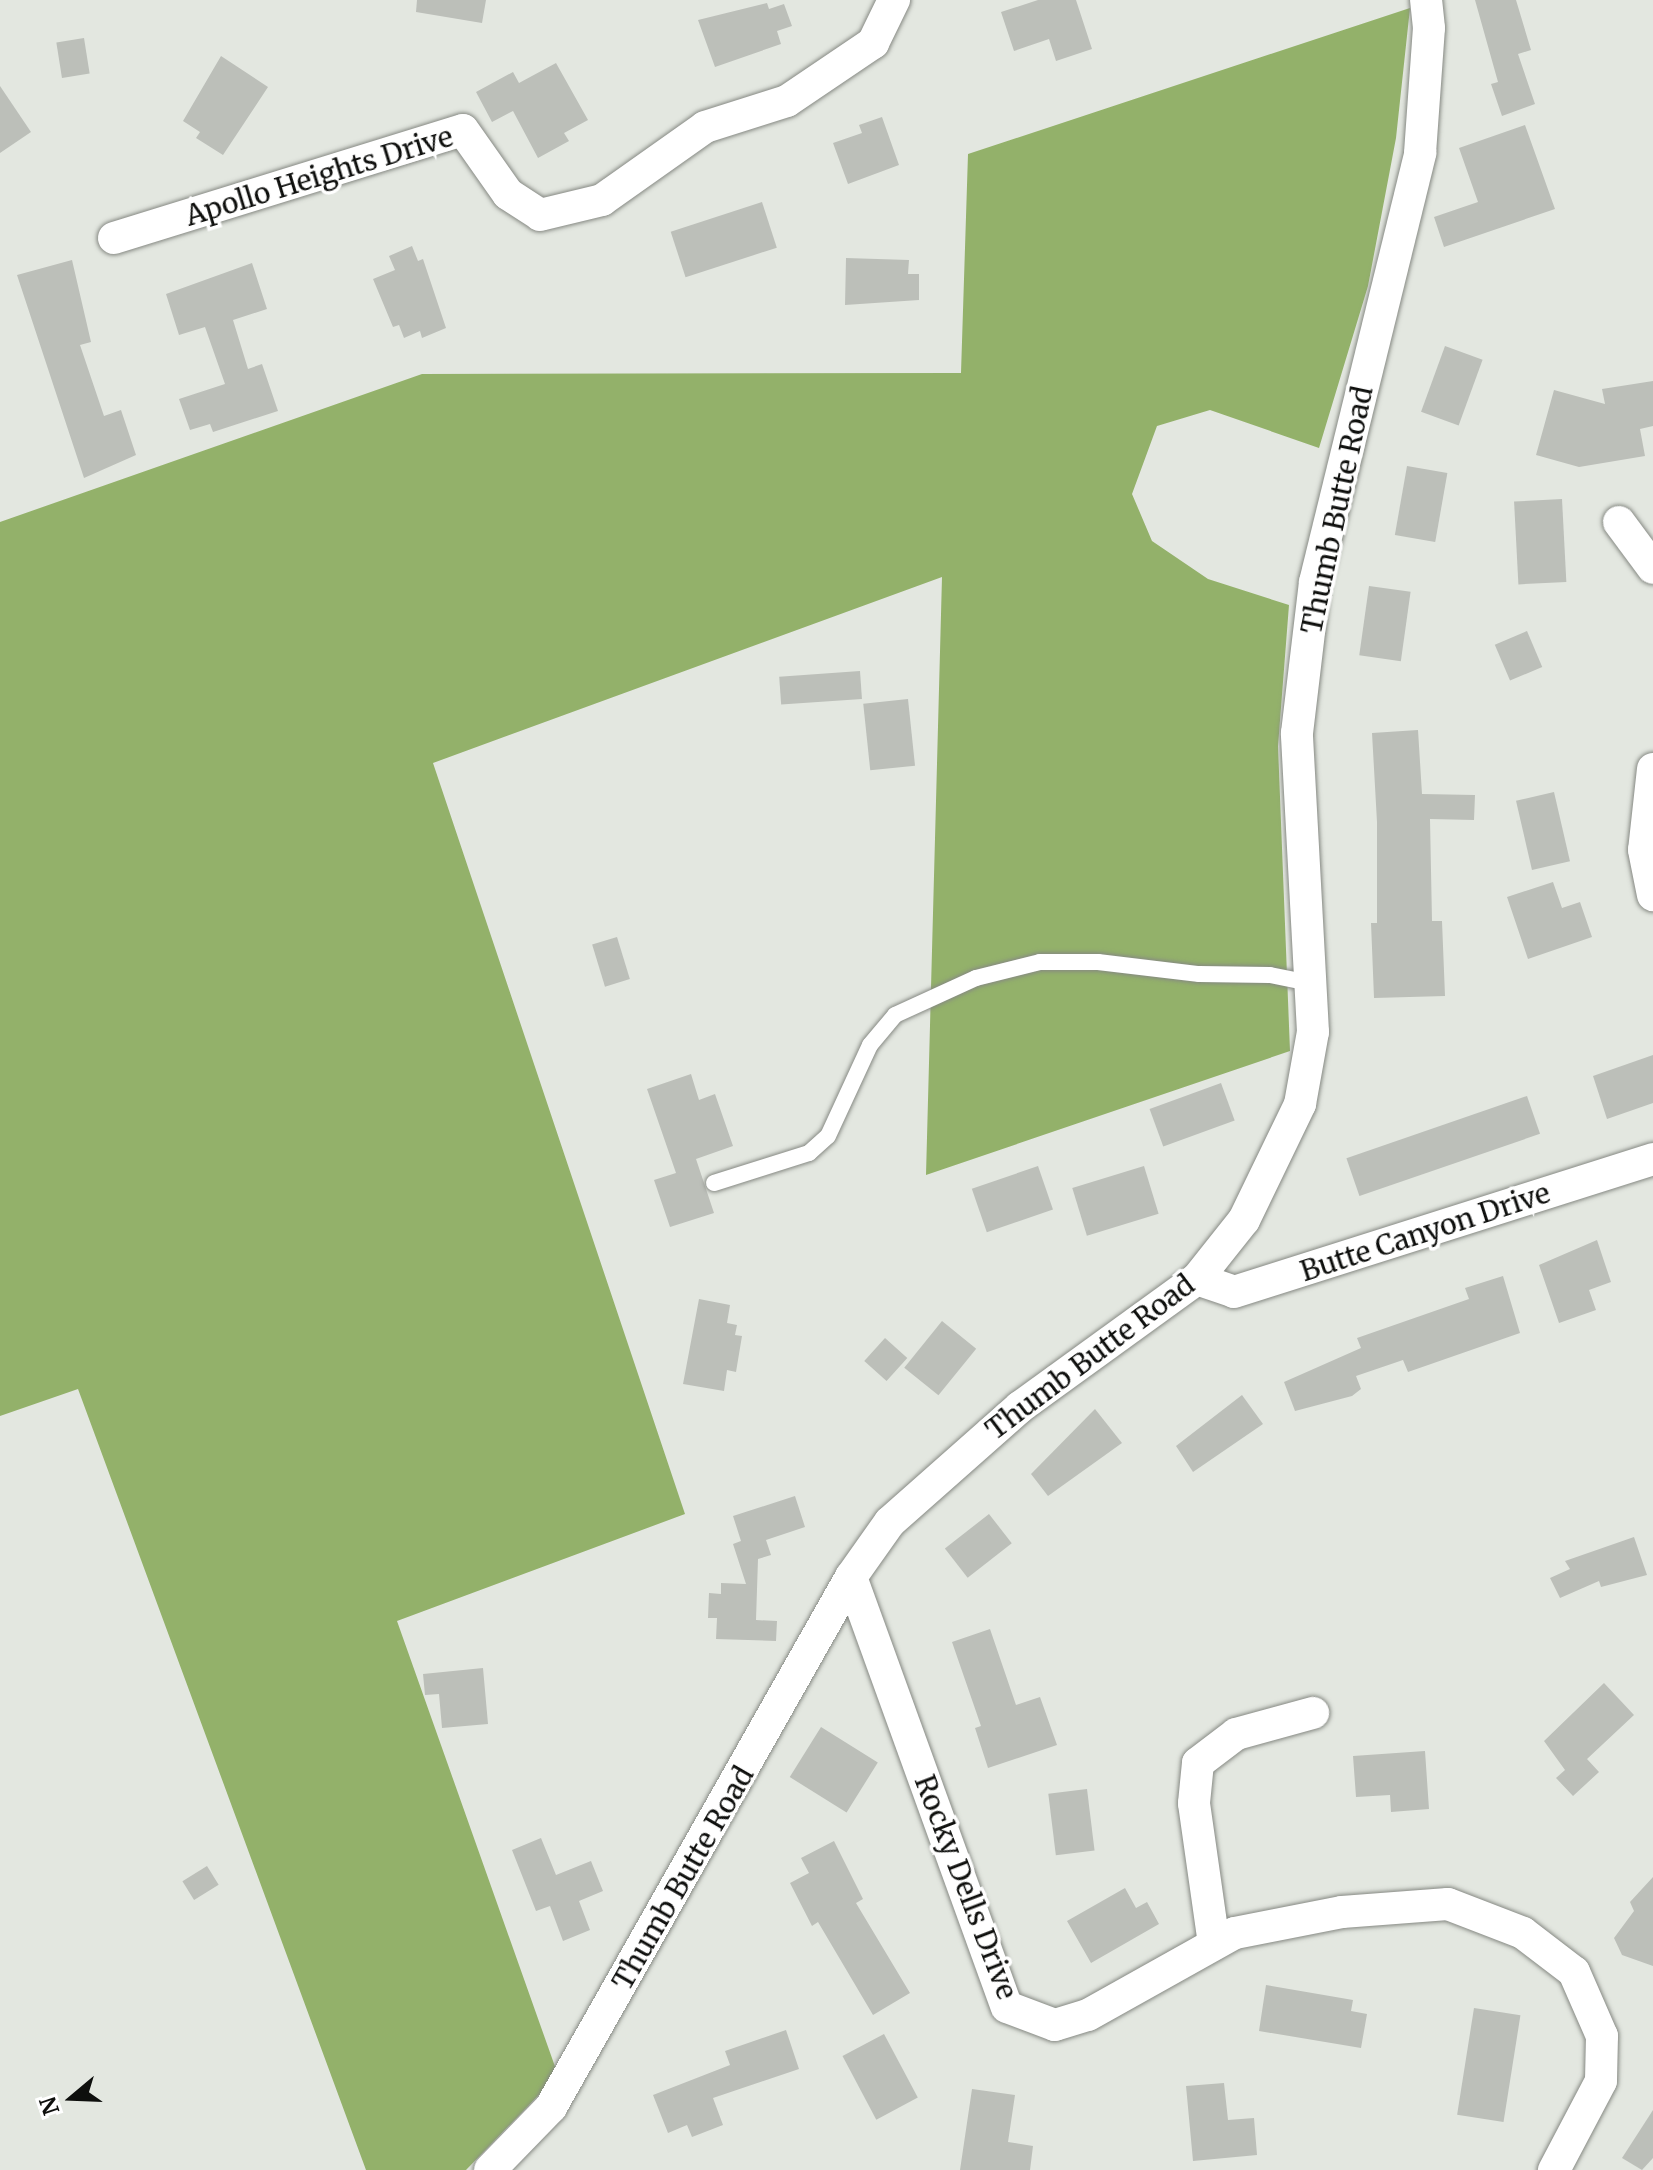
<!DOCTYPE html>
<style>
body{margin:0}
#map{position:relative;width:1653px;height:2170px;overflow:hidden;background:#e3e7e0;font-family:Merriweather,serif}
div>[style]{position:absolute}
.forest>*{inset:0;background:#93b16a}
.building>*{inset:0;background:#bcbfb9;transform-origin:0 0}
.roads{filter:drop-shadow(0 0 2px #868983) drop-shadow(0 0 2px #868983)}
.service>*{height:16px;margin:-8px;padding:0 8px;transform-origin:8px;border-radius:8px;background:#fff}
.minor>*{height:32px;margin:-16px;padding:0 16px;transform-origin:16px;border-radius:16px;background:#fff}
span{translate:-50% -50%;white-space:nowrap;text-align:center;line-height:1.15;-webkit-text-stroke:7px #fff;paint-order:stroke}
.street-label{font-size:28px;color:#0e0f0d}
.north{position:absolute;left:32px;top:2058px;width:80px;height:80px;-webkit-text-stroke:6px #fff;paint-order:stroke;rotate:251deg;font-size:22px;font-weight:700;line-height:32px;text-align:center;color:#0e0f0d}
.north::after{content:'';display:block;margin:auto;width:28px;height:36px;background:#0e0f0d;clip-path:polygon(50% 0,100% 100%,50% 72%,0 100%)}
</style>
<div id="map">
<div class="forest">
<div style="clip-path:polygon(1410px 8px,1396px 138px,1368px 286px,1319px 448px,1210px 410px,1157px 426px,1132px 494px,1152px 541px,1208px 579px,1289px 605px,1278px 746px,1290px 1051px,926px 1175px,942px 577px,433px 763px,685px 1514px,397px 1621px,558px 2075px,466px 2170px,366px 2170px,78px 1389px,0 1416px,0 522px,422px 374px,961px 373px,968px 154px)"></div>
</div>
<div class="building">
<div style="clip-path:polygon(417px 0,486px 0,482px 23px,416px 12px)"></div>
<div style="clip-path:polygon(1038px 0,1076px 0,1092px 49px,1056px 61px,1049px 39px,1014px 51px,1001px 12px)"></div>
<div style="clip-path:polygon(1475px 0,1516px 0,1531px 50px,1518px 54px,1535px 104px,1502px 116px,1491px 84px,1498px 82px)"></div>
<div style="clip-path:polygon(767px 3px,769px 9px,784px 4px,792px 26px,777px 31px,781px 44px,715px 67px,698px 20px)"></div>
<div style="left:84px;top:38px;width:36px;height:28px;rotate:81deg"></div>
<div style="clip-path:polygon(221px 56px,268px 87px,223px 155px,196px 138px,200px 132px,183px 121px)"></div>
<div style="clip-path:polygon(556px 63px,588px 120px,564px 133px,569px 141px,538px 158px,513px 111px,492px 122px,476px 92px,513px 72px,519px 83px)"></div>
<div style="clip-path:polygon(0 86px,31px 132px,0 153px)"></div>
<div style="clip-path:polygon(882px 117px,899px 165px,848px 184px,833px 143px,862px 133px,859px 125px)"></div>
<div style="clip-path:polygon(1525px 125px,1555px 209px,1444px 247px,1434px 217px,1478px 202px,1459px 148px)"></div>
<div style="left:762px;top:202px;width:48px;height:96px;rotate:72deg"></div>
<div style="clip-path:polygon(412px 246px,418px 261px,423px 259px,446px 328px,422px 338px,420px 331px,404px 338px,399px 325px,393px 327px,373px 279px,395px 270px,389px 256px)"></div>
<div style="clip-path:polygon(846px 258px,909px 260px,908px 274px,919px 274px,919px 300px,845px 305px)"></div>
<div style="clip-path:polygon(72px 260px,91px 342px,80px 345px,104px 416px,121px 410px,136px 455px,84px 478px,17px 275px)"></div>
<div style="clip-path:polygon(252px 263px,267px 309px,233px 320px,248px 369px,262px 364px,278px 411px,213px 432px,210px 424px,190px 430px,179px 399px,225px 384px,205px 327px,179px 335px,166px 294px)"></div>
<div style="left:1445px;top:346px;width:40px;height:70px;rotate:20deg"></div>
<div style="clip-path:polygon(1653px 381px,1653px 426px,1640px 429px,1645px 456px,1579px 467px,1536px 455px,1554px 390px,1605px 404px,1602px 389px)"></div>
<div style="left:1407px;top:466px;width:41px;height:70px;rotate:10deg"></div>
<div style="left:1562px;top:499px;width:83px;height:48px;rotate:87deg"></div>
<div style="left:1369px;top:586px;width:42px;height:70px;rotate:8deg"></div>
<div style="left:1527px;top:631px;width:39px;height:35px;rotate:67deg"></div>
<div style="left:860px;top:671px;width:28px;height:81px;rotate:86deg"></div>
<div style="left:908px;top:699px;width:67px;height:45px;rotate:84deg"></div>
<div style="clip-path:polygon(1418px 730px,1422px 794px,1475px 795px,1474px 820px,1430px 819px,1432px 921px,1442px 921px,1445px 996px,1374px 998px,1371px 923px,1377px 923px,1377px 822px,1372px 733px)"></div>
<div style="left:1554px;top:792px;width:71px;height:39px;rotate:77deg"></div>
<div style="clip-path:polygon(1553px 882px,1562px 908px,1580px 902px,1592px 937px,1528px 959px,1507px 897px)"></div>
<div style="left:617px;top:937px;width:44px;height:26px;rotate:73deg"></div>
<div style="clip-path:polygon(1653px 1055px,1653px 1103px,1607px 1119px,1593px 1076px)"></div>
<div style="clip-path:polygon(691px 1074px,699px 1100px,715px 1094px,733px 1146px,696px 1159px,714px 1213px,670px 1227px,654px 1180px,676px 1173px,647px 1089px)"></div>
<div style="left:1221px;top:1083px;width:40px;height:76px;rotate:70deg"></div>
<div style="left:1527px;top:1096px;width:40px;height:191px;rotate:71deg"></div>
<div style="left:1038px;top:1166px;width:46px;height:70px;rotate:71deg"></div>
<div style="left:1144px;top:1166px;width:50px;height:75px;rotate:73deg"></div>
<div style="clip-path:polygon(1597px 1240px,1611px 1282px,1589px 1290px,1596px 1310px,1559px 1323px,1539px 1265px)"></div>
<div style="clip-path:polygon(1503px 1276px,1520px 1333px,1408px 1372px,1403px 1360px,1356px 1376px,1361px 1389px,1352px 1396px,1295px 1411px,1284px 1382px,1361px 1348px,1357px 1338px,1469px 1299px,1465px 1288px)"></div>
<div style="clip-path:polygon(699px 1299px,730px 1305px,727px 1323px,737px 1325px,735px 1335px,742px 1336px,736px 1372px,727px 1370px,724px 1391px,683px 1384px)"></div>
<div style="left:942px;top:1321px;width:44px;height:60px;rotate:39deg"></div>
<div style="left:885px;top:1338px;width:30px;height:31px;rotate:42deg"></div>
<div style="clip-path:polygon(1242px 1395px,1263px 1424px,1193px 1472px,1176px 1446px)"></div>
<div style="clip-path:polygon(1095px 1409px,1122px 1443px,1048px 1496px,1031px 1474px)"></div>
<div style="clip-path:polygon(795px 1496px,805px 1527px,766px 1540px,771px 1555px,758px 1559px,756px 1620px,777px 1621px,776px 1641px,716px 1639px,717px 1618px,708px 1618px,709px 1593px,721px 1594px,721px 1583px,746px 1584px,733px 1544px,741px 1541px,733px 1516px)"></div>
<div style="left:989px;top:1514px;width:37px;height:56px;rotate:52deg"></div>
<div style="clip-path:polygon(1634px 1537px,1647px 1575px,1601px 1587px,1599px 1581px,1560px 1598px,1550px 1578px,1570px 1569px,1565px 1561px)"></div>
<div style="clip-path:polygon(990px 1629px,1016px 1705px,1040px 1697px,1057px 1745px,988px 1768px,975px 1728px,981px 1726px,952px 1642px)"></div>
<div style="clip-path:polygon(483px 1668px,488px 1724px,442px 1728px,439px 1694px,425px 1695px,423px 1674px)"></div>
<div style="clip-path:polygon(1604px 1683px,1634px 1715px,1587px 1759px,1599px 1772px,1573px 1796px,1556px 1778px,1565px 1770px,1544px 1741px)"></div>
<div style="left:821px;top:1727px;width:67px;height:59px;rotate:32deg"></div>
<div style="clip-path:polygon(1425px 1751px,1429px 1809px,1391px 1812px,1390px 1795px,1356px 1797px,1353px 1756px)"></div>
<div style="left:1087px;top:1789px;width:62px;height:39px;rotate:83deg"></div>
<div style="clip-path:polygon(541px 1838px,556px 1875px,591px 1861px,603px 1891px,579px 1901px,590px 1930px,563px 1941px,550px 1906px,536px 1911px,512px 1850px)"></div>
<div style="clip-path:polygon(834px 1841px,863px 1899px,856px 1903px,910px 1993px,873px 2015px,818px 1922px,812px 1926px,790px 1883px,809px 1873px,801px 1858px)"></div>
<div style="left:207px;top:1866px;width:22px;height:29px;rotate:58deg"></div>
<div style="clip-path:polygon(1653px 1877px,1653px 1966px,1622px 1955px,1614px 1938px,1634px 1911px,1630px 1902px)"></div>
<div style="clip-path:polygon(1125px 1888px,1136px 1908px,1147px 1902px,1159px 1924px,1091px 1963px,1067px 1921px)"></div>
<div style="clip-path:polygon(1266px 1985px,1353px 2000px,1351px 2011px,1367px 2014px,1361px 2048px,1259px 2031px)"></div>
<div style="left:1474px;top:2008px;width:47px;height:108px;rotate:9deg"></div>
<div style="clip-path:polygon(786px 2030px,799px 2069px,713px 2098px,723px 2125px,692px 2137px,687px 2125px,668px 2133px,653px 2095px,730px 2065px,725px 2051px)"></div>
<div style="left:884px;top:2034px;width:72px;height:47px;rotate:62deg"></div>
<div style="clip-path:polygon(1224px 2083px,1228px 2120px,1254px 2118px,1257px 2155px,1193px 2161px,1186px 2086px)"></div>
<div style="clip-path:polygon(972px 2089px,1015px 2095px,1008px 2142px,1033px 2146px,1030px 2170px,960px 2170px)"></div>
<div style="clip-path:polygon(1653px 2110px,1653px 2158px,1642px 2170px,1622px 2158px)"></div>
</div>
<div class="roads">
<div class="service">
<div style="left:714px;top:1183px;width:100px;rotate:-17.5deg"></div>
<div style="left:809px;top:1153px;width:25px;rotate:-42deg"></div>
<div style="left:828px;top:1136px;width:100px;rotate:-65.2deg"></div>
<div style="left:870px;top:1045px;width:39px;rotate:-50deg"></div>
<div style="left:895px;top:1015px;width:89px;rotate:-24.6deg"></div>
<div style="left:976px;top:978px;width:66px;rotate:-14deg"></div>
<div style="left:1040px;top:962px;width:58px"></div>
<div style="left:1098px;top:962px;width:102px;rotate:6.8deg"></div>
<div style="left:1199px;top:974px;width:71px;rotate:0.8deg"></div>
<div style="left:1270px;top:975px;width:41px;rotate:11.3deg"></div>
</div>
<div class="minor">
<div style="left:114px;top:238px;width:365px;rotate:-17.2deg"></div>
<div style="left:463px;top:130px;width:78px;rotate:54.9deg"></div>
<div style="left:508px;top:194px;width:38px;rotate:33deg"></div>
<div style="left:540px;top:215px;width:64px;rotate:-13.6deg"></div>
<div style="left:602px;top:200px;width:126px;rotate:-35.3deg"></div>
<div style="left:705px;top:127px;width:86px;rotate:-17.6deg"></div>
<div style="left:787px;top:101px;width:104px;rotate:-34deg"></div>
<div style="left:873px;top:43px;width:48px;rotate:-64deg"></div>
<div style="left:1619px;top:522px;width:57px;rotate:53.5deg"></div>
<div style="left:1653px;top:769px;width:81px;rotate:96.3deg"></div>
<div style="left:1644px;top:850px;width:46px;rotate:78.7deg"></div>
<div style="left:1197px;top:1279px;width:39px;rotate:19deg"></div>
<div style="left:1234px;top:1292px;width:440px;rotate:-17.6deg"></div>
<div style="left:851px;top:1577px;width:457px;rotate:70.1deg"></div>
<div style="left:1007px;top:2007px;width:51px;rotate:20.6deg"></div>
<div style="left:1055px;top:2025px;width:34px;rotate:-17deg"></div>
<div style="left:1088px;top:2015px;width:168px;rotate:-29.2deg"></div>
<div style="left:1235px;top:1933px;width:109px;rotate:-11.1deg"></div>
<div style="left:1342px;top:1912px;width:106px;rotate:-4.3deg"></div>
<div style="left:1448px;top:1904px;width:80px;rotate:21.1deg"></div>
<div style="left:1523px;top:1933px;width:64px;rotate:37.4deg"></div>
<div style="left:1574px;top:1972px;width:70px;rotate:66.4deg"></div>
<div style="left:1602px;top:2036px;width:45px;rotate:91.3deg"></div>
<div style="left:1601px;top:2081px;width:101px;rotate:117.8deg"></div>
<div style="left:1214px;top:1944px;width:142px;rotate:-98.1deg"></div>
<div style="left:1194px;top:1803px;width:40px;rotate:-84.3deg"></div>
<div style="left:1198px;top:1763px;width:48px;rotate:-37.3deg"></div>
<div style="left:1236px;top:1734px;width:80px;rotate:-15.3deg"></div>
<div style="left:490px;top:2170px;width:88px;rotate:-45.9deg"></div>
<div style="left:551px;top:2107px;width:609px;rotate:-60.49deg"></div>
<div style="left:851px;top:1577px;width:67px;rotate:-54.7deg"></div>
<div style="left:890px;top:1522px;width:174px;rotate:-41.5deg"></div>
<div style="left:1020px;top:1407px;width:218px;rotate:-35.9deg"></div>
<div style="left:1197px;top:1279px;width:75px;rotate:-51.5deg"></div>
<div style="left:1244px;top:1220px;width:129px;rotate:-64.2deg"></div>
<div style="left:1300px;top:1104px;width:73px;rotate:-79.8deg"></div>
<div style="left:1313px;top:1032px;width:299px;rotate:-93.1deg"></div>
<div style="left:1297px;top:733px;width:152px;rotate:-83.2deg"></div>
<div style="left:1315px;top:582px;width:442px;rotate:-76.2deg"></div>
<div style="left:1420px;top:153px;width:125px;rotate:-85.9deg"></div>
<div style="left:1429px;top:28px;width:28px;rotate:-96deg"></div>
</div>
</div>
<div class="street-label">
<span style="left:319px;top:176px;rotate:-17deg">Apollo Heights Drive</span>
<span style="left:1337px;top:510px;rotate:-78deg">Thumb Butte Road</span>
<span style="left:1425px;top:1232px;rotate:-18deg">Butte Canyon Drive</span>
<span style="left:1090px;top:1357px;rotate:-37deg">Thumb Butte Road</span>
<span style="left:683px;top:1878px;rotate:-60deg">Thumb Butte Road</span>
<span style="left:966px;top:1887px;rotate:69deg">Rocky Dells Drive</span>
</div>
<div class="north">N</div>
</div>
